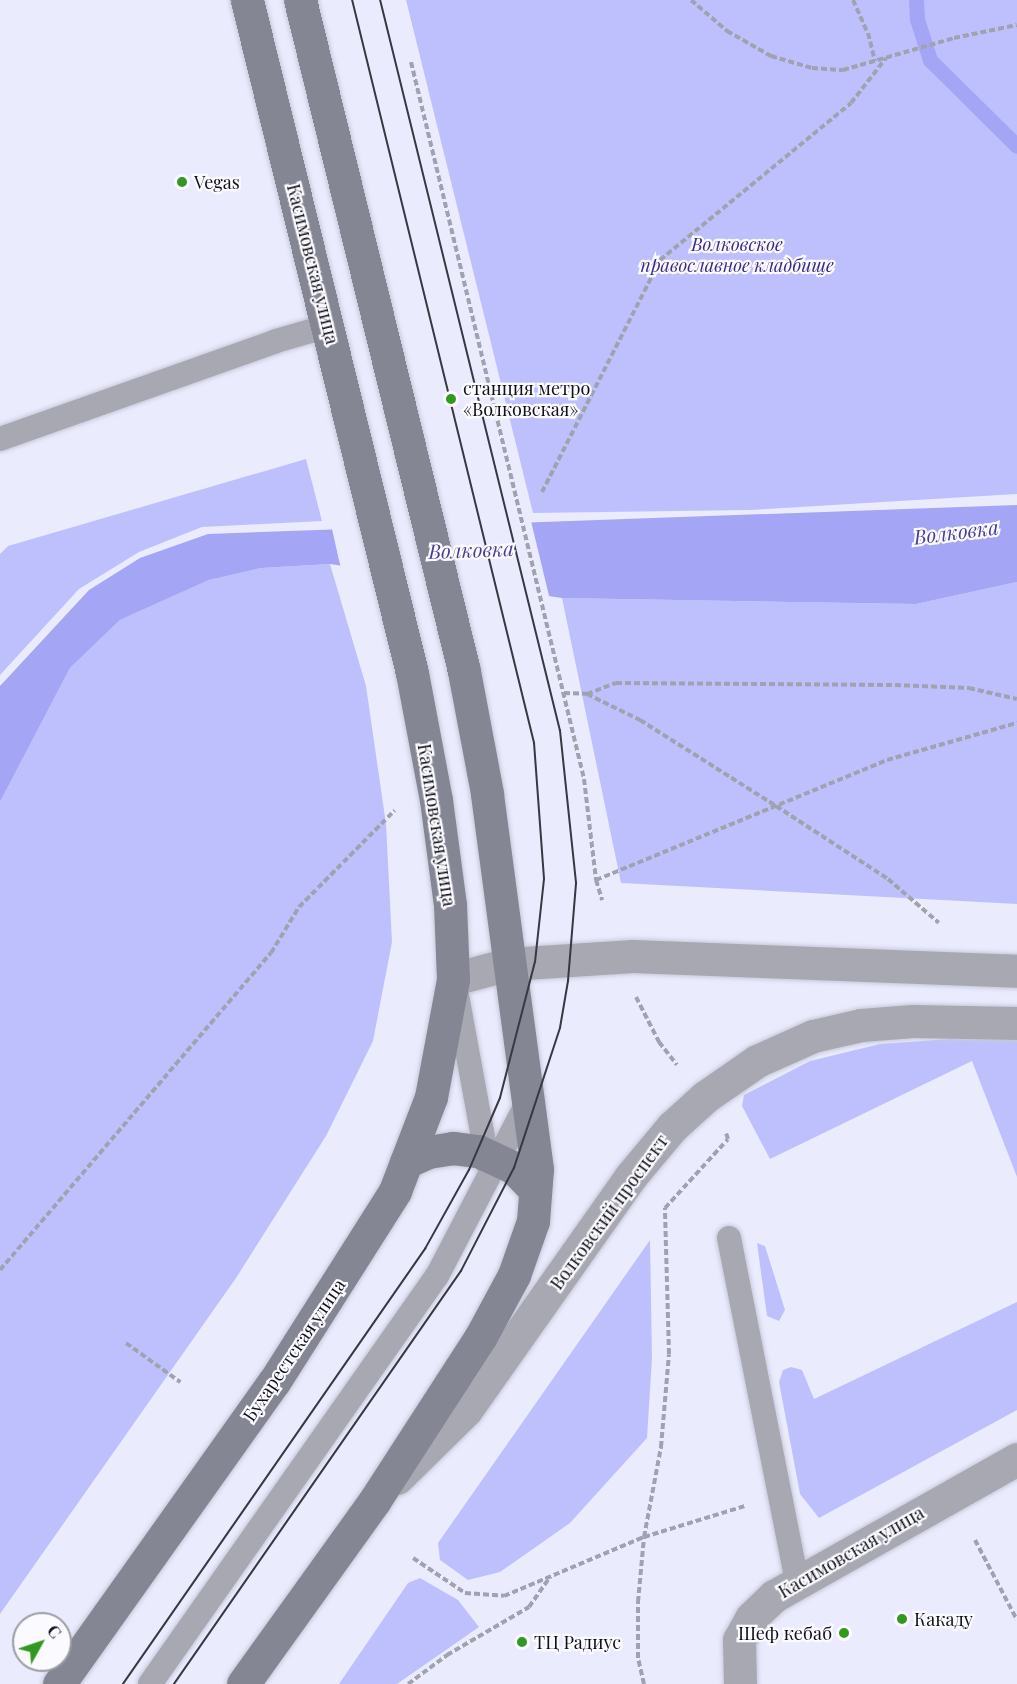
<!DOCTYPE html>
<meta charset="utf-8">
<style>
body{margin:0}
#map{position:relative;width:1017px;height:1684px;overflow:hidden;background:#eaecfe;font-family:"Playfair Display",serif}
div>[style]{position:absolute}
.green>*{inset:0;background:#bec0fe}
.water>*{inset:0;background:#a4a5f4}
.pier>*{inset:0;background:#eaecfe}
.stream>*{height:15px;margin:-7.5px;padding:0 7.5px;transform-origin:7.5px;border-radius:7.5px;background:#a4a5f4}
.path>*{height:4px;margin-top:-2px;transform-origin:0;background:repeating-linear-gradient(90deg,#a0a2b0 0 6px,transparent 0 9px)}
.roads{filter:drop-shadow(0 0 2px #c7c9d9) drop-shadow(0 0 2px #c7c9d9)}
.service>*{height:24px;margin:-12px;padding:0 12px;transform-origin:12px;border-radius:12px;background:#a7a8b2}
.minor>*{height:33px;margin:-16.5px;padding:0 16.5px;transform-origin:16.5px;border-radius:16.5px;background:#a7a8b2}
.tertiary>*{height:33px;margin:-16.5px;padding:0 16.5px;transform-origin:16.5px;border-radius:16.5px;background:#a7a8b2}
.secondary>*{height:33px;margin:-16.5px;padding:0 16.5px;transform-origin:16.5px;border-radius:16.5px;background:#858694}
.tram>*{height:1.5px;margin:-0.75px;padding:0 0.75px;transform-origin:0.75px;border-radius:0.75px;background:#383842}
.dots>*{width:16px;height:16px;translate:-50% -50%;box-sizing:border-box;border:3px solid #fafaff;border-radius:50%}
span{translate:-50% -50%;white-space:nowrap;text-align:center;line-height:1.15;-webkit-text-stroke:4.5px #fafaff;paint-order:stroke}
.poi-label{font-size:18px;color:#101018}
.left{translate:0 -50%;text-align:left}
.right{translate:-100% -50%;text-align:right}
.park-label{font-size:18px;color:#372c85;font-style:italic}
.street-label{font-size:18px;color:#101018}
.water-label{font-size:20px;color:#453d97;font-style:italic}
.north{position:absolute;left:12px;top:1612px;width:60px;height:60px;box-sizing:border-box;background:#fafaff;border:2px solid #9c9ca3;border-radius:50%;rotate:50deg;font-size:16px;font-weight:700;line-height:24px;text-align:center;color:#101018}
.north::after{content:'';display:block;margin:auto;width:21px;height:27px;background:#33981e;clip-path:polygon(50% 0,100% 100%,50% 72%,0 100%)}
</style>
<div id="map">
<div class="green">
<div style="clip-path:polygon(406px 0,1017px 0,1017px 494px,750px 510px,533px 513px)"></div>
<div style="clip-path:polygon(306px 459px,322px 521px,202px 527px,139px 552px,79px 589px,0 675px,0 554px,8px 546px)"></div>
<div style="clip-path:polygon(330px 564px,366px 686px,386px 824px,392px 942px,373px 1041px,326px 1136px,236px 1278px,0 1614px,0 802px,70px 668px,120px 620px,209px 580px,261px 568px)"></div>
<div style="clip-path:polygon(1017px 582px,1017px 904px,621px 883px,562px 598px,916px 604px)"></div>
<div style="clip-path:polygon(950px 1039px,1017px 1040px,1017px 1177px,972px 1061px,770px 1159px,742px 1106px,744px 1095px,810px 1061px,880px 1044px)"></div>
<div style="clip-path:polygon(650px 1240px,652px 1358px,647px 1438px,570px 1523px,500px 1572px,468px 1580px,440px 1560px,438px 1543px)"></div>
<div style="clip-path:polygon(757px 1243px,765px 1246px,785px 1310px,779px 1321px,767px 1316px)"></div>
<div style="clip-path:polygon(1017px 1302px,1017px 1410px,819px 1518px,800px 1494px,779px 1382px,783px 1370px,791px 1367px,802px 1370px,814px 1399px)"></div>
<div style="clip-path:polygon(420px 1578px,458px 1600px,479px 1627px,397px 1684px,339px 1684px,408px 1583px)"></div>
</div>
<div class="water">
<div style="clip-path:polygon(1017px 505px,1017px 582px,916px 604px,562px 598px,330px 564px,261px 568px,209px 580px,120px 620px,70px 668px,0 802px,0 686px,89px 590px,140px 558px,208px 534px)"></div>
</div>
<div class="pier">
<div style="clip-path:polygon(531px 521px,550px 600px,341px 569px,332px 529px)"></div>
</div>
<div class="stream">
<div style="left:916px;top:0;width:19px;rotate:87deg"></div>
<div style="left:917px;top:19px;width:43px;rotate:72.4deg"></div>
<div style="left:930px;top:60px;width:122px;rotate:44.7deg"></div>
</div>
<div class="path">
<div style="left:691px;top:0;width:48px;rotate:40.7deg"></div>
<div style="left:727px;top:31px;width:51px;rotate:29.6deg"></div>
<div style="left:771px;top:56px;width:43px;rotate:16.3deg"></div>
<div style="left:812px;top:68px;width:31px;rotate:4deg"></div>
<div style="left:843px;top:70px;width:116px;rotate:-16.1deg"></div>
<div style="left:954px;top:38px;width:64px;rotate:-11.7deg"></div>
<div style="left:853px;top:0;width:36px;rotate:66deg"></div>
<div style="left:868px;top:33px;width:29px;rotate:76deg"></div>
<div style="left:411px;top:62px;width:738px;rotate:76.43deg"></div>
<div style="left:584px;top:779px;width:102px;rotate:83.2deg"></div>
<div style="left:596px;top:880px;width:21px;rotate:73deg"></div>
<div style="left:542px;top:492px;width:260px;rotate:-63deg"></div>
<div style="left:660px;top:260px;width:247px;rotate:-39.4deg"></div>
<div style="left:851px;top:103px;width:57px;rotate:-52.1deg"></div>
<div style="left:564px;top:693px;width:23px;rotate:2deg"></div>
<div style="left:587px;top:694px;width:31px;rotate:-21deg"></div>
<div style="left:616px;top:683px;width:279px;rotate:0.4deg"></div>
<div style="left:895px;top:685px;width:74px;rotate:2.3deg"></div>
<div style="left:969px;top:688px;width:49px;rotate:12.9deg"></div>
<div style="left:587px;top:694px;width:59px;rotate:26.1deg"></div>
<div style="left:640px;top:720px;width:161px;rotate:32.3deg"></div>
<div style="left:776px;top:806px;width:134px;rotate:33.1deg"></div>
<div style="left:888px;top:879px;width:67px;rotate:40.8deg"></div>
<div style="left:596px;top:880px;width:315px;rotate:-22.4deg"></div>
<div style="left:887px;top:760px;width:135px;rotate:-15.9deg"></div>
<div style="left:636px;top:997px;width:51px;rotate:62.9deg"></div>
<div style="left:659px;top:1042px;width:29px;rotate:52deg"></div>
<div style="left:0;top:1270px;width:417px;rotate:-49.5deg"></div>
<div style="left:271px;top:953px;width:54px;rotate:-58.7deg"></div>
<div style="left:299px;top:907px;width:136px;rotate:-45.3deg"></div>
<div style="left:126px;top:1343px;width:67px;rotate:35.8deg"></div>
<div style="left:975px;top:1540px;width:90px;rotate:62.3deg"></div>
<div style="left:413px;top:1558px;width:63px;rotate:33.9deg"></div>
<div style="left:465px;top:1593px;width:39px;rotate:4deg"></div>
<div style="left:504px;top:1596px;width:152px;rotate:-22.9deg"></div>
<div style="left:644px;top:1537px;width:106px;rotate:-17.1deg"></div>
<div style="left:408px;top:1684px;width:49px;rotate:-36.6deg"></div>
<div style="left:447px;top:1655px;width:95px;rotate:-30.3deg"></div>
<div style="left:529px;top:1607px;width:37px;rotate:-55deg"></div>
<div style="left:644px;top:1684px;width:27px;rotate:-103deg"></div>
<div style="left:638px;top:1658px;width:56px;rotate:-90deg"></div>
<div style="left:638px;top:1602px;width:65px;rotate:-84.7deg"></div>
<div style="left:644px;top:1537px;width:92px;rotate:-79.3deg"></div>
<div style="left:661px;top:1447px;width:93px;rotate:-85.1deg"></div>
<div style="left:669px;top:1354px;width:146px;rotate:-91.6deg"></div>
<div style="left:665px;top:1208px;width:93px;rotate:-47.6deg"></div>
<div style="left:728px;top:1139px;width:6px;rotate:-108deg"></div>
</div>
<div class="roads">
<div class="service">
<div style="left:0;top:439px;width:293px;rotate:-19.5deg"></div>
<div style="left:276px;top:341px;width:54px;rotate:-16.1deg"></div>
<div style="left:456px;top:990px;width:178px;rotate:79.6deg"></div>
<div style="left:729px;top:1238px;width:350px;rotate:78.8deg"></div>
<div style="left:150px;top:1684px;width:499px;rotate:-54.9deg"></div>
<div style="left:437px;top:1276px;width:199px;rotate:-62.5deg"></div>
</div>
<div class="minor">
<div style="left:740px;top:1684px;width:44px;rotate:-91.3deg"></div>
<div style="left:739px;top:1640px;width:25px;rotate:-61deg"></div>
<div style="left:751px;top:1618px;width:32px;rotate:-44deg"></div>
<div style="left:774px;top:1596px;width:279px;rotate:-29.4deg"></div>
</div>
<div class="tertiary">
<div style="left:453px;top:979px;width:58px;rotate:-15deg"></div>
<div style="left:509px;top:964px;width:124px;rotate:-3.7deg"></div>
<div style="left:633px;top:956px;width:384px;rotate:2.2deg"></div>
<div style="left:397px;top:1478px;width:97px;rotate:-44.6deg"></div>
<div style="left:466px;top:1410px;width:286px;rotate:-54.8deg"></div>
<div style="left:631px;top:1176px;width:64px;rotate:-50.1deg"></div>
<div style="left:672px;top:1127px;width:45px;rotate:-42.3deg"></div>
<div style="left:705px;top:1097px;width:63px;rotate:-34.7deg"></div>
<div style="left:757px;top:1061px;width:61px;rotate:-24.1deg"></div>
<div style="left:813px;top:1036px;width:49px;rotate:-12.9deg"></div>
<div style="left:861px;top:1025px;width:52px;rotate:-4.4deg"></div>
<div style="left:913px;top:1021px;width:104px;rotate:1.1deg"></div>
</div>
<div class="secondary">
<div style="left:406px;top:1162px;width:24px;rotate:-24deg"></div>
<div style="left:428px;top:1152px;width:25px;rotate:-9deg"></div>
<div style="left:453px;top:1148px;width:25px;rotate:7deg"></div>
<div style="left:478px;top:1151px;width:40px;rotate:25deg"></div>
<div style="left:514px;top:1168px;width:30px;rotate:46deg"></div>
<div style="left:59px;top:1684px;width:371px;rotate:-54.6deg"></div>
<div style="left:274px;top:1382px;width:226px;rotate:-57.6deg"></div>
<div style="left:395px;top:1191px;width:101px;rotate:-69deg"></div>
<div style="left:431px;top:1097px;width:120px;rotate:-79.4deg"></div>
<div style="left:453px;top:979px;width:74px;rotate:-92.3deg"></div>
<div style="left:450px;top:905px;width:106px;rotate:-97.6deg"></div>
<div style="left:436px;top:800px;width:129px;rotate:-100.7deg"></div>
<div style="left:412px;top:673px;width:693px;rotate:-103.78deg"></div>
<div style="left:243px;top:1684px;width:226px;rotate:-54.3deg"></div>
<div style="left:375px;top:1500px;width:193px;rotate:-57.1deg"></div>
<div style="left:480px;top:1338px;width:72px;rotate:-61.6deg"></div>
<div style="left:514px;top:1275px;width:57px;rotate:-70.6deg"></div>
<div style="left:533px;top:1221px;width:52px;rotate:-85.6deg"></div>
<div style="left:537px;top:1169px;width:379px;rotate:-97.6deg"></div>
<div style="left:487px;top:793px;width:124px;rotate:-100.7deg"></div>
<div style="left:464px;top:671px;width:691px;rotate:-103.73deg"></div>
</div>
</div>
<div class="tram">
<div style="left:123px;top:1684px;width:530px;rotate:-55.23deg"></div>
<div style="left:425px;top:1249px;width:90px;rotate:-60.9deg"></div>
<div style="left:469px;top:1170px;width:78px;rotate:-66.7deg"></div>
<div style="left:500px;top:1098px;width:140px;rotate:-75.6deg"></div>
<div style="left:535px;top:962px;width:83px;rotate:-83.8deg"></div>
<div style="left:544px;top:879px;width:136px;rotate:-94.2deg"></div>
<div style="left:534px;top:743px;width:765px;rotate:-103.76deg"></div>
<div style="left:174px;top:1684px;width:503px;rotate:-55.2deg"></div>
<div style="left:461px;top:1271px;width:116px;rotate:-62.8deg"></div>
<div style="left:514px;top:1168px;width:147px;rotate:-71.8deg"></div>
<div style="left:560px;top:1028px;width:48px;rotate:-80.3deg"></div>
<div style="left:568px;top:981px;width:98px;rotate:-85.3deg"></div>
<div style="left:576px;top:883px;width:153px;rotate:-96deg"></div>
<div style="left:560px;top:731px;width:753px;rotate:-103.83deg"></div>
</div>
<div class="dots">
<div style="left:182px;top:182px;background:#33981e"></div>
<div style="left:451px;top:399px;background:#33981e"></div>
<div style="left:902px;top:1619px;background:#33981e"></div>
<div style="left:844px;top:1633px;background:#33981e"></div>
<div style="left:522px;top:1642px;background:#33981e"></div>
</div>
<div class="poi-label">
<span class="left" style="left:194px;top:182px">Vegas</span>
<span class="left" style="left:463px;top:399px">станция метро<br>«Волковская»</span>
<span class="left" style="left:914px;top:1619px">Какаду</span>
<span class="right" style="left:832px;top:1633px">Шеф кебаб</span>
<span class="left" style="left:534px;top:1642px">ТЦ Радиус</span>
</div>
<div class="park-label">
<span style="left:737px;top:255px">Волковское<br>православное кладбище</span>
</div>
<div class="street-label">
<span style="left:313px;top:264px;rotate:76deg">Касимовская улица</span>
<span style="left:437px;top:825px;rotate:81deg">Касимовская улица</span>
<span style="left:609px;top:1212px;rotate:-54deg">Волковский проспект</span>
<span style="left:294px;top:1350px;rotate:-56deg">Бухарестская улица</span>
<span style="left:851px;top:1552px;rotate:-30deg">Касимовская улица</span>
</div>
<div class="water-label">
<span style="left:956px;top:531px;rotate:-7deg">Волковка</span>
<span style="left:471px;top:549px;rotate:-2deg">Волковка</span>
</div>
<div class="north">С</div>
</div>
